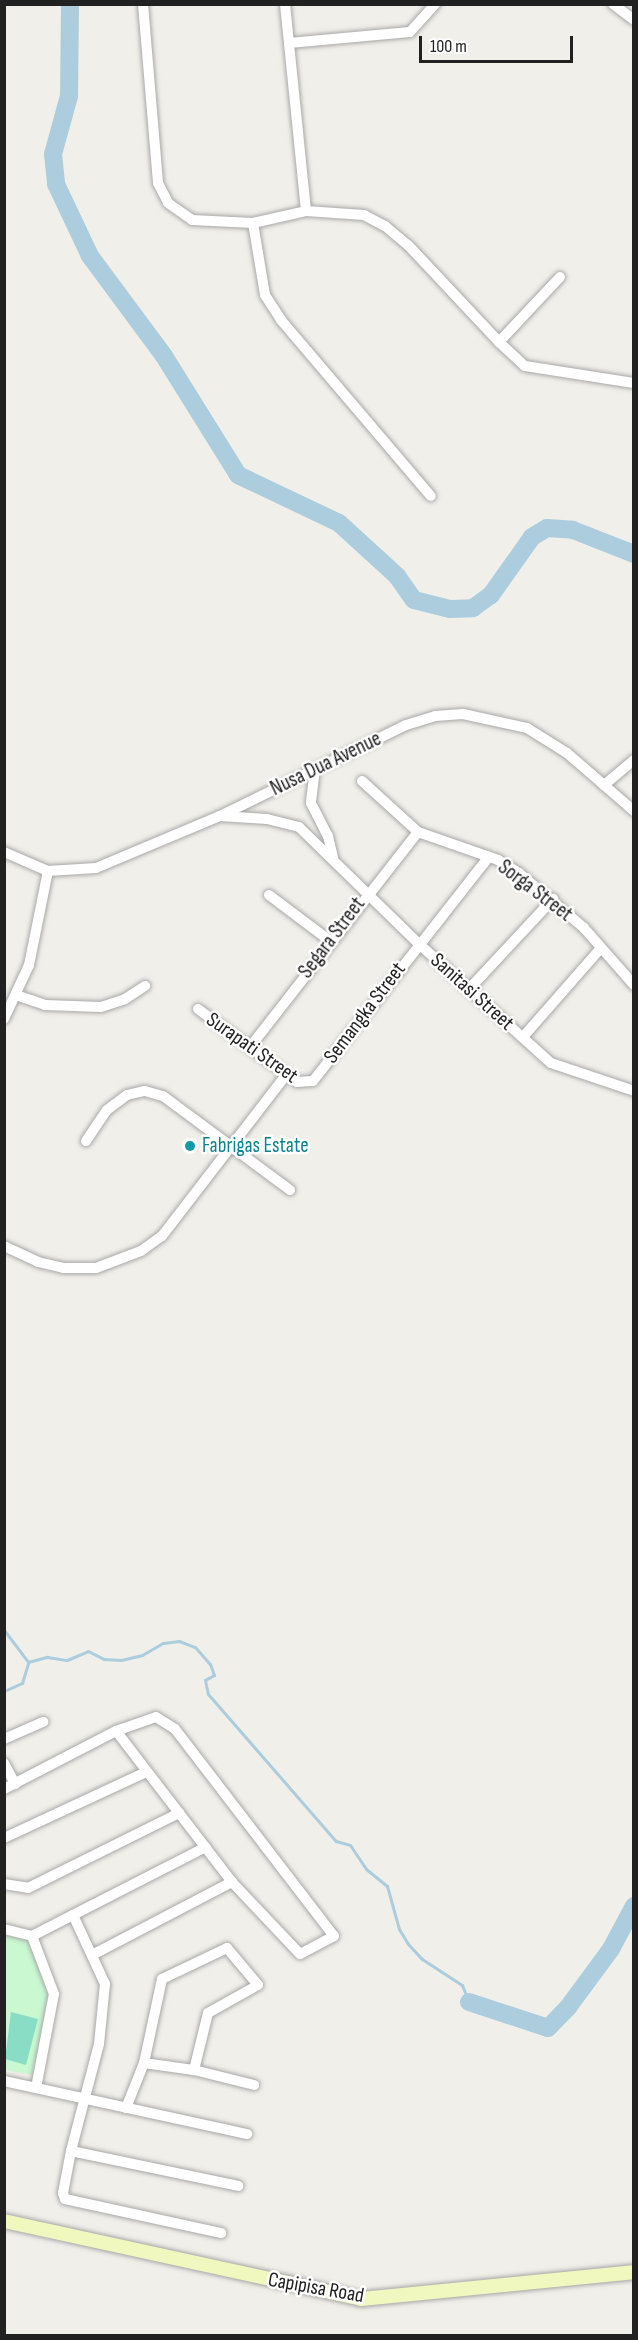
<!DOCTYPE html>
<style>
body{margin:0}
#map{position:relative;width:638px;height:2340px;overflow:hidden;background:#f1efe9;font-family:"Sofia Sans Condensed",sans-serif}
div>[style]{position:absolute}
.park>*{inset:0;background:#c9f8d1}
.pitch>*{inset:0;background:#8addc5}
.stream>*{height:3px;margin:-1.5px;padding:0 1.5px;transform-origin:1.5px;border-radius:1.5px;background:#abcddd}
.river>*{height:18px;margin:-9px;padding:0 9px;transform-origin:9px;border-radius:9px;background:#abcddd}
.roads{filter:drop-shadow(0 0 2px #a8a8a8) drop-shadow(0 0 2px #a8a8a8)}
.street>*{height:10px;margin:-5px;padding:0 5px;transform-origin:5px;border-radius:5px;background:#fff}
.secondary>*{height:14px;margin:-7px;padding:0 7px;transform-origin:7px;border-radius:7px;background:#f0f8c0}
.dots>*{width:16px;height:16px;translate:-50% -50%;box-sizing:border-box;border:3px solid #fff;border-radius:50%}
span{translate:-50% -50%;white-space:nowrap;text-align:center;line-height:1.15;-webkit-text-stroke:5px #fff;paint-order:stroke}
.street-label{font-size:21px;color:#212121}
.culture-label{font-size:21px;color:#0d838f}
.left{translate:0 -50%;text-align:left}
.frame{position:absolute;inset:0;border:6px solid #212121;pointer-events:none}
.scale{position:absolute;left:419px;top:36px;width:154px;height:27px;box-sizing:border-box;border:3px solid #212121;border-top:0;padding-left:8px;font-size:18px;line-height:21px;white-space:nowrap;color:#212121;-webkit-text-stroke:4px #fff;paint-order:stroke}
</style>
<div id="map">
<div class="park">
<div style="clip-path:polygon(4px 1935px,29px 1940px,51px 1991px,37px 2076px,5px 2070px)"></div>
</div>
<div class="pitch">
<div style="clip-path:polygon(11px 2012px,38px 2019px,26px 2065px,5px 2059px)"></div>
</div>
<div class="stream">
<div style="left:4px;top:1630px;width:40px;rotate:53deg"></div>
<div style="left:28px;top:1662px;width:20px;rotate:-15deg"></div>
<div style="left:47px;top:1657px;width:20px;rotate:9deg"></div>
<div style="left:67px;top:1660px;width:23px;rotate:-23deg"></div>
<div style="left:88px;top:1651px;width:18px;rotate:27deg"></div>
<div style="left:104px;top:1659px;width:17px;rotate:3deg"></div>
<div style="left:121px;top:1660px;width:22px;rotate:-13deg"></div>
<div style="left:142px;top:1655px;width:24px;rotate:-30deg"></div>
<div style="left:163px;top:1643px;width:16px;rotate:-7deg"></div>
<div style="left:179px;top:1641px;width:17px;rotate:21deg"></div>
<div style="left:195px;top:1647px;width:23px;rotate:49deg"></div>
<div style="left:210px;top:1664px;width:12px;rotate:70deg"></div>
<div style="left:214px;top:1675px;width:10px;rotate:151deg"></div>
<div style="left:205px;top:1680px;width:14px;rotate:78deg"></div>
<div style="left:208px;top:1694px;width:195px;rotate:49deg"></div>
<div style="left:336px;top:1841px;width:15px;rotate:16deg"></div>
<div style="left:350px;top:1845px;width:29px;rotate:56deg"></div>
<div style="left:366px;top:1869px;width:27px;rotate:39deg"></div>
<div style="left:387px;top:1886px;width:45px;rotate:74.4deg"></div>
<div style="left:399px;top:1929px;width:17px;rotate:59deg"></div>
<div style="left:408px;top:1944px;width:21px;rotate:47deg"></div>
<div style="left:422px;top:1959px;width:48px;rotate:33deg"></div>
<div style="left:462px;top:1985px;width:18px;rotate:68deg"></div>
<div style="left:4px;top:1691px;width:20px;rotate:-24deg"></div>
<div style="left:22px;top:1683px;width:21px;rotate:-73deg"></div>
</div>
<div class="river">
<div style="left:70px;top:4px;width:92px;rotate:90.6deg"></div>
<div style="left:69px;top:96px;width:60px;rotate:105.4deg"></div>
<div style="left:53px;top:154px;width:30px;rotate:84deg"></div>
<div style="left:56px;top:184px;width:80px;rotate:64.7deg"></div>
<div style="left:90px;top:256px;width:124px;rotate:53.5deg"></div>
<div style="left:164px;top:356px;width:140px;rotate:58.1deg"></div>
<div style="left:238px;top:475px;width:112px;rotate:25.4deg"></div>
<div style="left:339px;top:523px;width:79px;rotate:42.4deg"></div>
<div style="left:397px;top:576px;width:29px;rotate:55deg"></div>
<div style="left:414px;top:600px;width:37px;rotate:14deg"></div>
<div style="left:450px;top:609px;width:23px;rotate:-2deg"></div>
<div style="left:473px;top:608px;width:22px;rotate:-36deg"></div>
<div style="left:491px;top:595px;width:71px;rotate:-54.7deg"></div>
<div style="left:532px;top:537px;width:17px;rotate:-31deg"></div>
<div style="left:547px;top:528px;width:26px;rotate:4deg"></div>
<div style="left:573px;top:530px;width:66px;rotate:21.5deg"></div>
<div style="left:469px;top:2002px;width:83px;rotate:18.2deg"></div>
<div style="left:548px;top:2028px;width:30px;rotate:-46deg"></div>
<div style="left:569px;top:2006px;width:71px;rotate:-53.6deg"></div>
<div style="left:611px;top:1949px;width:49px;rotate:-61.9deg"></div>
</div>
<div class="roads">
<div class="street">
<div style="left:143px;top:4px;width:180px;rotate:85.2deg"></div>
<div style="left:158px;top:183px;width:22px;rotate:63deg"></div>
<div style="left:168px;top:203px;width:29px;rotate:35deg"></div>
<div style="left:192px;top:220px;width:61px;rotate:2.8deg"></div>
<div style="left:253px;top:223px;width:54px;rotate:-12.8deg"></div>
<div style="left:306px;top:211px;width:58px;rotate:3.9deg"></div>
<div style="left:364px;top:215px;width:24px;rotate:28deg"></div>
<div style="left:385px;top:226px;width:30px;rotate:40deg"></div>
<div style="left:408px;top:245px;width:133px;rotate:46.8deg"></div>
<div style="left:499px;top:342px;width:89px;rotate:-46.8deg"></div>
<div style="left:285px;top:4px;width:208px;rotate:84.2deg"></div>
<div style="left:613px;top:4px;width:26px;rotate:37deg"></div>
<div style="left:289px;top:43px;width:121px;rotate:-5.2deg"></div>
<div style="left:410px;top:32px;width:38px;rotate:-48deg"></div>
<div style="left:253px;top:223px;width:73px;rotate:80.5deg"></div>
<div style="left:265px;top:295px;width:30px;rotate:57deg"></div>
<div style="left:281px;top:320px;width:231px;rotate:49.6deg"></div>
<div style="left:499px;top:342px;width:35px;rotate:43deg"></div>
<div style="left:525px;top:366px;width:110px;rotate:8.9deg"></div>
<div style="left:315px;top:769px;width:34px;rotate:97deg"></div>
<div style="left:311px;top:803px;width:37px;rotate:63deg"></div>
<div style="left:328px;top:836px;width:23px;rotate:77deg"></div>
<div style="left:362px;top:781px;width:76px;rotate:42.3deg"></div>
<div style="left:418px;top:832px;width:85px;rotate:19.3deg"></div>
<div style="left:498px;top:860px;width:25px;rotate:32deg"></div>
<div style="left:519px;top:873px;width:85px;rotate:40.2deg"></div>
<div style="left:584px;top:928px;width:76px;rotate:48.7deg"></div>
<div style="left:604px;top:785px;width:39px;rotate:-40deg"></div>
<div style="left:220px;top:816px;width:47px;rotate:3.7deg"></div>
<div style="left:267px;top:819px;width:33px;rotate:14deg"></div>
<div style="left:299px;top:827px;width:166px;rotate:44.3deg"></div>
<div style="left:418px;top:943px;width:179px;rotate:42.1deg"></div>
<div style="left:551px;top:1063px;width:88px;rotate:18.6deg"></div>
<div style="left:4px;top:852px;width:48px;rotate:23.4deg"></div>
<div style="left:48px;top:871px;width:48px;rotate:-3.6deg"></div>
<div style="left:96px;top:868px;width:134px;rotate:-22.8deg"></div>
<div style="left:220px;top:816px;width:207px;rotate:-26.1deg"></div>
<div style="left:406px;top:725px;width:30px;rotate:-17deg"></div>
<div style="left:435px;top:716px;width:28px;rotate:-4deg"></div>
<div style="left:463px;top:714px;width:66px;rotate:12.3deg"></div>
<div style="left:527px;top:728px;width:47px;rotate:32deg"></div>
<div style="left:567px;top:753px;width:89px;rotate:40.9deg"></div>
<div style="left:269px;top:895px;width:76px;rotate:37deg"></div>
<div style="left:470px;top:988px;width:122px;rotate:-47deg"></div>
<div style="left:16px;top:995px;width:31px;rotate:19deg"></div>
<div style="left:45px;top:1005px;width:56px;rotate:2deg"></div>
<div style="left:101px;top:1007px;width:25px;rotate:-18deg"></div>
<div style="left:125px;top:999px;width:24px;rotate:-33deg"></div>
<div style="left:198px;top:1009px;width:123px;rotate:36.4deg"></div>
<div style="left:297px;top:1082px;width:16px;rotate:-4deg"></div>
<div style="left:313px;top:1081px;width:283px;rotate:-51.9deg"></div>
<div style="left:4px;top:1019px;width:60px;rotate:-65.2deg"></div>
<div style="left:29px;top:965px;width:96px;rotate:-78.6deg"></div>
<div style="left:523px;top:1037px;width:118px;rotate:-48.8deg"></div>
<div style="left:250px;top:1047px;width:273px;rotate:-52deg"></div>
<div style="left:86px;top:1141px;width:37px;rotate:-56deg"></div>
<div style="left:107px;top:1110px;width:25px;rotate:-37deg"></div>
<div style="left:127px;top:1095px;width:18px;rotate:-13deg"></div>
<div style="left:145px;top:1091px;width:19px;rotate:16deg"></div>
<div style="left:163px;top:1096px;width:158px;rotate:36.5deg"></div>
<div style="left:4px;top:1246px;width:38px;rotate:25deg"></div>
<div style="left:38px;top:1262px;width:26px;rotate:13deg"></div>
<div style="left:63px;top:1268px;width:33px"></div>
<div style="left:96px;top:1268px;width:48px;rotate:-20.7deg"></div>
<div style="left:141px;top:1251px;width:26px;rotate:-36deg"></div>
<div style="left:162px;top:1236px;width:203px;rotate:-52.4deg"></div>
<div style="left:4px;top:1739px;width:43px;rotate:-23.6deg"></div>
<div style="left:4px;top:1763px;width:24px;rotate:62deg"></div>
<div style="left:4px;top:1789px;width:126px;rotate:-27.4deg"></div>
<div style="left:116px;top:1731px;width:42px;rotate:-19.3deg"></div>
<div style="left:156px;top:1717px;width:22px;rotate:32deg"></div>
<div style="left:175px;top:1729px;width:261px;rotate:52.5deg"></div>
<div style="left:334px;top:1936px;width:38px;rotate:152deg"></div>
<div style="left:300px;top:1954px;width:99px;rotate:-133.4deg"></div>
<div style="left:232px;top:1882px;width:190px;rotate:-127.5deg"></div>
<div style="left:4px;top:1838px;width:157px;rotate:-24.9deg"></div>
<div style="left:4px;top:1884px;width:24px;rotate:9deg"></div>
<div style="left:28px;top:1888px;width:169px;rotate:-26.4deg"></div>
<div style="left:73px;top:1915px;width:149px;rotate:-27.1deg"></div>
<div style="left:4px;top:1929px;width:29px;rotate:14deg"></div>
<div style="left:94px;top:1954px;width:156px;rotate:-27.6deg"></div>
<div style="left:144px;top:2063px;width:50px;rotate:8deg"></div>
<div style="left:194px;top:2070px;width:62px;rotate:14deg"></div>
<div style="left:4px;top:2081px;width:249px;rotate:12.3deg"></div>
<div style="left:36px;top:2088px;width:96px;rotate:-79.2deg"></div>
<div style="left:54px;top:1994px;width:62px;rotate:-110.8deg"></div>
<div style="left:32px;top:1936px;width:46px;rotate:-27.1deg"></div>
<div style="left:73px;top:1915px;width:76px;rotate:65.1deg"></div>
<div style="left:105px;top:1984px;width:60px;rotate:95.7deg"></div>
<div style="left:99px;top:2044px;width:111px;rotate:104.7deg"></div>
<div style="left:71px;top:2151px;width:43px;rotate:100.8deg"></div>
<div style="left:63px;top:2193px;width:6px;rotate:72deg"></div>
<div style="left:65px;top:2199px;width:160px;rotate:12.3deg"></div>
<div style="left:126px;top:2108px;width:48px;rotate:-68.2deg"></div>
<div style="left:144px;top:2063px;width:86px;rotate:-77.9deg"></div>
<div style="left:162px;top:1979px;width:72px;rotate:-25.5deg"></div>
<div style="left:227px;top:1948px;width:48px;rotate:50deg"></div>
<div style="left:258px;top:1985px;width:57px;rotate:150.8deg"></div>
<div style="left:208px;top:2013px;width:59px;rotate:103.8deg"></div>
<div style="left:71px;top:2151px;width:171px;rotate:11.8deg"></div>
</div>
<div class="secondary">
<div style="left:4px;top:2221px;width:365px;rotate:12.3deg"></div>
<div style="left:361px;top:2299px;width:274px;rotate:-5.6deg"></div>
</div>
</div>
<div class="dots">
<div style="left:190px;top:1146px;background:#0f9aa8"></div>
</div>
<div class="street-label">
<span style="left:326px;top:764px;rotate:-26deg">Nusa Dua Avenue</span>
<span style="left:535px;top:891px;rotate:37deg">Sorga Street</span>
<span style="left:332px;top:938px;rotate:-53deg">Segara Street</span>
<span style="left:472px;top:992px;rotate:42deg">Sanitasi Street</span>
<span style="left:365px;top:1013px;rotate:-53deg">Semangka Street</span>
<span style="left:252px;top:1048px;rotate:35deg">Surapati Street</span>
<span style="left:316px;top:2288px;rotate:10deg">Capipisa Road</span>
</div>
<div class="culture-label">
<span class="left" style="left:202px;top:1146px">Fabrigas Estate</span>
</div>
<div class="frame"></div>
<div class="scale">100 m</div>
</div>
